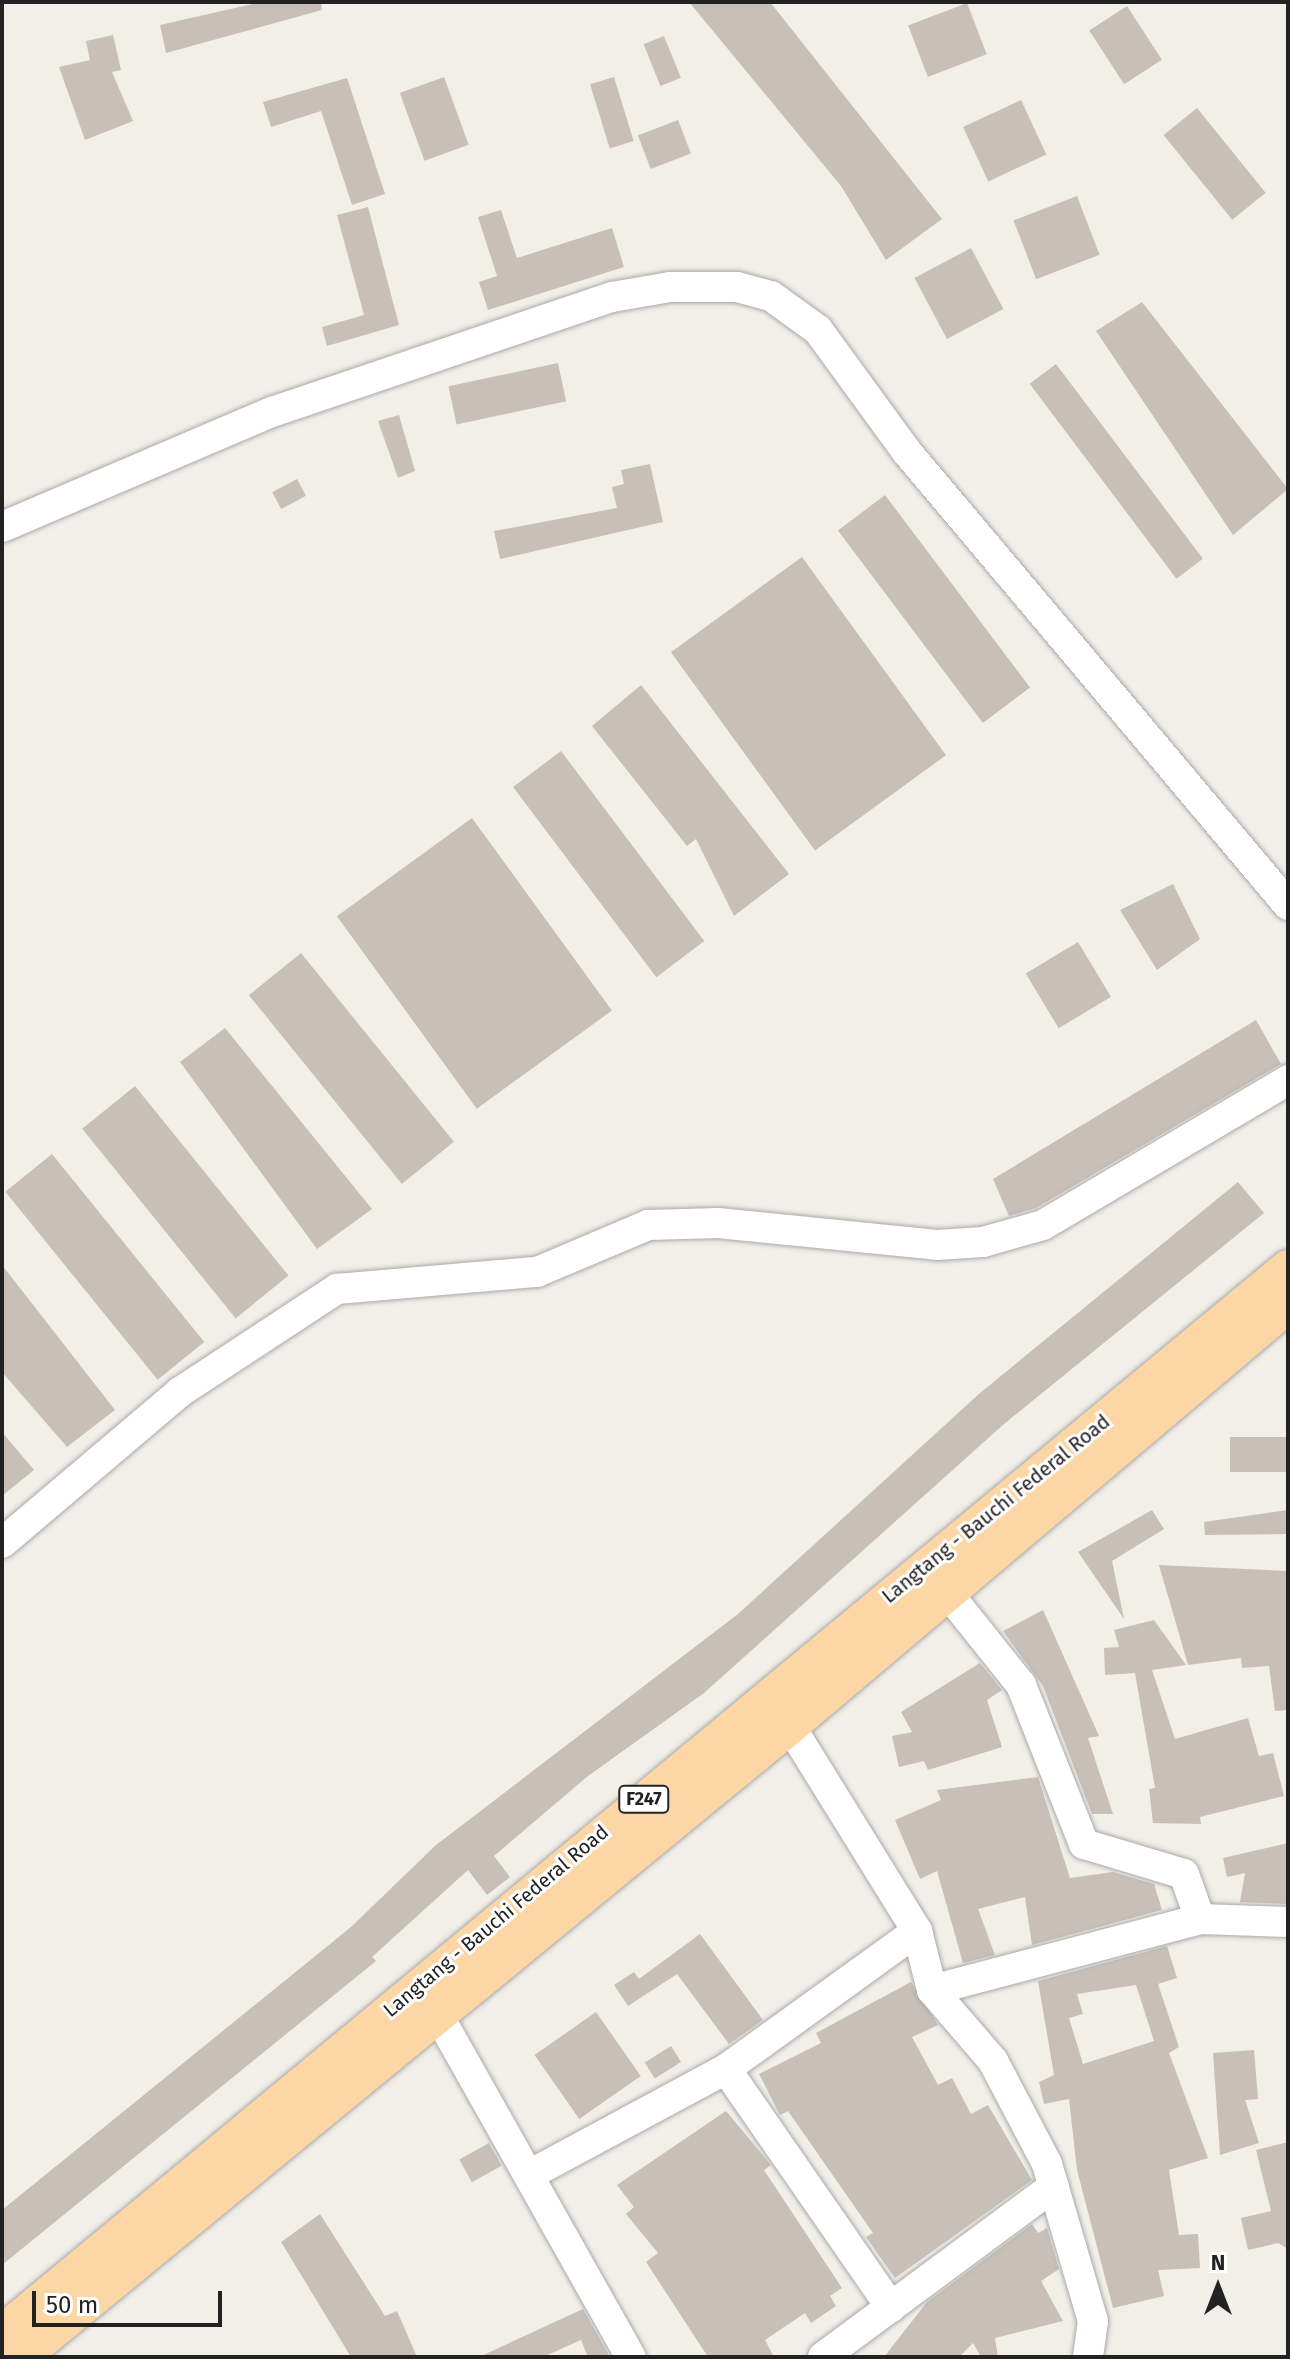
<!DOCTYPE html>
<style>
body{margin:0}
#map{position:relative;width:1290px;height:2359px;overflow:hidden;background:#f2efe9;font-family:"Fira Sans",sans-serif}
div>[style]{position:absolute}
.building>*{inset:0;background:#c7bfb8;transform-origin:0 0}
.roads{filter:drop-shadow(0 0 2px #a9a9a9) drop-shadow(0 0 2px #a9a9a9)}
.minor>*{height:30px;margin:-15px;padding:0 15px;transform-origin:15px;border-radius:15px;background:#fff}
.major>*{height:36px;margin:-18px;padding:0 18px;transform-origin:18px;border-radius:18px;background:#fcd6a4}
span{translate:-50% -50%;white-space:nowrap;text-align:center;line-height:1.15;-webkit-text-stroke:6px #fff;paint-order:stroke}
.shield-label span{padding:2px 6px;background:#fff;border:2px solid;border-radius:6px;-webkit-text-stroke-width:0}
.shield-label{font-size:18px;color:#222;font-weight:700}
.street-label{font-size:20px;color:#222}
.frame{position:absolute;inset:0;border:4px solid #222;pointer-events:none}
.north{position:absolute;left:1178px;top:2247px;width:80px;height:80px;-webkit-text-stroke:6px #fff;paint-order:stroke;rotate:0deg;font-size:22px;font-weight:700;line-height:32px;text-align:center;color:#222}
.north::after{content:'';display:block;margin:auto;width:28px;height:36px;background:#222;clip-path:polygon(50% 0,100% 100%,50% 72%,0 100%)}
.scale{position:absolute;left:32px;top:2291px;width:190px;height:36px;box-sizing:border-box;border:4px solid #222;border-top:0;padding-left:10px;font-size:24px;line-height:28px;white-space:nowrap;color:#222;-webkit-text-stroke:6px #fff;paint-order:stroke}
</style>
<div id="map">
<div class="building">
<div style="clip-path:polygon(262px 2px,321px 2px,322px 10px,166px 53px,160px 25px)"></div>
<div style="clip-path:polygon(689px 2px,770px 2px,942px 219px,886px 260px,841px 186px)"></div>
<div style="left:967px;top:3px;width:55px;height:63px;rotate:69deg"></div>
<div style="left:1127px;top:6px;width:64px;height:45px;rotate:57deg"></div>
<div style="clip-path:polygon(113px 35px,121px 70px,112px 72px,133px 121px,85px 140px,59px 67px,90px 60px,86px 41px)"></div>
<div style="left:664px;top:36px;width:45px;height:22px;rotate:68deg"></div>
<div style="left:444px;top:77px;width:72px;height:47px;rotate:70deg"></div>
<div style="left:614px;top:77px;width:67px;height:25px;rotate:73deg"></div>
<div style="clip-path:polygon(347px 78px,385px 194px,352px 205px,321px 111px,271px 127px,263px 102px)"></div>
<div style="left:1021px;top:100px;width:60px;height:64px;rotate:65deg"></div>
<div style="left:1197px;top:108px;width:109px;height:43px;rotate:51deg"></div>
<div style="left:678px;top:120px;width:36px;height:43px;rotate:69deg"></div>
<div style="left:1077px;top:196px;width:63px;height:68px;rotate:69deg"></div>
<div style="clip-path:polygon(368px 207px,399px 325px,327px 346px,322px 327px,364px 315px,337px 215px)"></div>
<div style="clip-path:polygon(501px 210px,517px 258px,612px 228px,624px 267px,488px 310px,479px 282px,497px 276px,478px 217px)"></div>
<div style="left:971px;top:248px;width:69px;height:64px;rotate:62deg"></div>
<div style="clip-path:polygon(1142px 302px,1288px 489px,1233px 535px,1096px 331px)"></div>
<div style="left:558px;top:363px;width:39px;height:112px;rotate:78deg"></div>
<div style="left:1056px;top:364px;width:244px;height:33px;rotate:53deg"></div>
<div style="clip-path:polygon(399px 415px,415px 471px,398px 478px,378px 421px)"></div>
<div style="clip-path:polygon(650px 464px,663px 522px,500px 559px,494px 531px,617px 508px,612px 487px,624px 484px,621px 470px)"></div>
<div style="left:297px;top:479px;width:19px;height:28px;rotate:62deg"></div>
<div style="left:885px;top:495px;width:241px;height:59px;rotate:53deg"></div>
<div style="left:802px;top:557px;width:245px;height:162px;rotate:54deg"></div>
<div style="clip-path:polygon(641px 685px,789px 874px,734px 916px,696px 839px,687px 846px,592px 726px)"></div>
<div style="left:561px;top:751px;width:238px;height:60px;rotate:53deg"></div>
<div style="left:472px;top:818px;width:238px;height:167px;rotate:54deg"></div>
<div style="clip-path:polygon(1173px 884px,1200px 939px,1157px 970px,1120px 910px)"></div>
<div style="left:1078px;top:942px;width:64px;height:61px;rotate:59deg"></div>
<div style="left:301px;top:953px;width:243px;height:67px;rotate:51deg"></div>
<div style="clip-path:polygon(1256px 1020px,1281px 1064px,1036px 1208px,1009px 1216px,993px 1179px)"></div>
<div style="clip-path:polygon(225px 1028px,372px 1209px,317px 1249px,180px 1062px)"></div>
<div style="left:135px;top:1086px;width:244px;height:68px;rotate:51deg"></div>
<div style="left:52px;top:1154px;width:242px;height:60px;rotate:51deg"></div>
<div style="clip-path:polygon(1238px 1182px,1264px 1213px,1004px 1424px,704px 1693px,588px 1776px,494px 1856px,510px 1877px,487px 1895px,468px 1870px,372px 1957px,376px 1961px,2px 2265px,2px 2210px,351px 1927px,436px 1845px,738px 1614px,980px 1393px)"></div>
<div style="clip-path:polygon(2px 1265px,115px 1410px,67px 1447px,2px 1372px)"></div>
<div style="clip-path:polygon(2px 1432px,34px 1470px,2px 1496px)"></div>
<div style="left:1288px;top:1437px;width:35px;height:58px;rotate:90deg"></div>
<div style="clip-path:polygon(1152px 1510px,1164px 1529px,1112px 1561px,1124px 1619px,1078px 1552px)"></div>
<div style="clip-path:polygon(1288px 1510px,1288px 1534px,1205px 1535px,1204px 1522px)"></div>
<div style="clip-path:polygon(1159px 1565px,1288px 1571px,1288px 1710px,1275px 1711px,1269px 1666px,1242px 1668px,1241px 1658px,1188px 1665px)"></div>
<div style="clip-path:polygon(1043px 1610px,1099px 1736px,1088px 1738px,1113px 1814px,1092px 1814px,1043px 1686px,1003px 1631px)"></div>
<div style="clip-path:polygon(1154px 1620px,1186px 1665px,1152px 1670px,1175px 1739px,1248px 1718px,1259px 1756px,1273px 1753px,1284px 1796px,1200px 1817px,1201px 1824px,1153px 1823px,1149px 1789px,1155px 1788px,1135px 1673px,1105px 1675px,1104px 1648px,1119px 1647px,1114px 1630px)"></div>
<div style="clip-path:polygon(980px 1663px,1002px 1690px,987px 1700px,1002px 1747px,928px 1770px,924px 1761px,899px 1767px,892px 1736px,912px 1732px,901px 1712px)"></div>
<div style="clip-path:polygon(1038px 1777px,1070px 1878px,1113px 1872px,1154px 1884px,1162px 1910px,1032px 1945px,1025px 1897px,978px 1909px,995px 1955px,963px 1963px,937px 1871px,920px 1879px,895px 1820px,941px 1800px,937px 1790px)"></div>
<div style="clip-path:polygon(1288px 1843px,1288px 1904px,1240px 1902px,1245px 1873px,1227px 1877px,1223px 1858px)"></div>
<div style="clip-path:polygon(700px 1934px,763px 2020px,729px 2044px,677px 1974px,628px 2006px,614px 1985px,634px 1972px,639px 1979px)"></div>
<div style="clip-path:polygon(evenodd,1167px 1946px,1177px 1978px,1158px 1984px,1179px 2047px,1169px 2053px,1208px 2158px,1169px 2170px,1179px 2235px,1198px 2234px,1200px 2268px,1158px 2270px,1164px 2296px,1113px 2308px,1077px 2170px,1069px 2099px,1044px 2104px,1039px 2082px,1054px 2075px,1038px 1981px,1167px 1946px,1136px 1985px,1154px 2041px,1083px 2064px,1069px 2018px,1083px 2014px,1077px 1994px,1136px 1985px)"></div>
<div style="clip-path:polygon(911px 1982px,938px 2025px,912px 2037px,938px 2085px,952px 2078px,971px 2114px,988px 2105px,1032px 2180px,895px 2278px,866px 2237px,873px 2233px,788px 2111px,780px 2115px,759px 2074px,821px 2043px,816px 2033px)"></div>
<div style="left:596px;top:2012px;width:78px;height:75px;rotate:55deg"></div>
<div style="left:671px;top:2046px;width:19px;height:31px;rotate:58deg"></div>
<div style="clip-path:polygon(1254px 2050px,1258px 2099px,1245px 2100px,1259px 2143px,1220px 2155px,1213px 2053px)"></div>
<div style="clip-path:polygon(726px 2111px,771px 2165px,764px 2170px,842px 2288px,830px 2296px,836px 2306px,811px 2323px,805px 2313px,765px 2340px,774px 2357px,708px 2357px,646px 2262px,658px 2253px,626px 2214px,634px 2207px,617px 2185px)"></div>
<div style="clip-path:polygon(1288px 2142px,1288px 2249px,1278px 2243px,1248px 2250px,1241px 2218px,1271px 2211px,1256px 2150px)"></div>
<div style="left:489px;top:2143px;width:26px;height:34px;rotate:61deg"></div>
<div style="clip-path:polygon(320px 2214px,385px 2316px,397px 2311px,417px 2357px,351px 2357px,281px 2242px)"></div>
<div style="clip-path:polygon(1032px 2224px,1038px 2233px,1047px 2228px,1059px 2269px,1041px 2281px,1063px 2321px,995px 2338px,998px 2357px,981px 2357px,973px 2343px,959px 2357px,884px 2357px,927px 2302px)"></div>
<div style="clip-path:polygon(583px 2309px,610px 2357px,588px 2357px,581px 2340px,543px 2357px,479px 2357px)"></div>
</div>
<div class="roads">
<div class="minor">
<div style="left:2px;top:527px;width:293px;rotate:-23.1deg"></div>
<div style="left:272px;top:412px;width:359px;rotate:-18.7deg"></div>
<div style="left:612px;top:297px;width:59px;rotate:-9.8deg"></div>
<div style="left:670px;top:287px;width:67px"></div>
<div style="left:737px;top:287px;width:35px;rotate:15deg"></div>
<div style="left:771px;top:296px;width:58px;rotate:35.9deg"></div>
<div style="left:818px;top:330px;width:151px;rotate:53.9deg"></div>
<div style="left:907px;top:452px;width:592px;rotate:49.93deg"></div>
<div style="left:2px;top:1543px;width:233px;rotate:-40.3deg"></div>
<div style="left:180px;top:1392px;width:188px;rotate:-33.3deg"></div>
<div style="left:337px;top:1289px;width:201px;rotate:-4.9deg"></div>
<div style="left:537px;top:1272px;width:121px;rotate:-22.9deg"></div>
<div style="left:648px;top:1225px;width:70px;rotate:-1.6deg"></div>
<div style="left:718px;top:1223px;width:220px;rotate:5.7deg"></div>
<div style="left:937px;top:1245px;width:46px;rotate:-3.7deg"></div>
<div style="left:983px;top:1242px;width:62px;rotate:-15.8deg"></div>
<div style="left:1043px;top:1225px;width:285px;rotate:-30.6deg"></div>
<div style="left:946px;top:1591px;width:120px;rotate:51.4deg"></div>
<div style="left:1021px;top:1685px;width:171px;rotate:68.4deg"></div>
<div style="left:1084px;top:1844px;width:104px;rotate:16.7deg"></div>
<div style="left:1184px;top:1874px;width:48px;rotate:70.4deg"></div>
<div style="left:790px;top:1726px;width:241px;rotate:58.2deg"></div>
<div style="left:917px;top:1931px;width:61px;rotate:75.7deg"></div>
<div style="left:932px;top:1990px;width:94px;rotate:49.3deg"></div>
<div style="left:993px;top:2061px;width:116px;rotate:62.3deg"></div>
<div style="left:1047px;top:2164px;width:164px;rotate:73.7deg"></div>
<div style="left:1093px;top:2321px;width:36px;rotate:98deg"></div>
<div style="left:932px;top:1990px;width:277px;rotate:-14.8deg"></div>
<div style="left:1200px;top:1919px;width:88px;rotate:2deg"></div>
<div style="left:438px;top:2015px;width:393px;rotate:60.6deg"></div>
<div style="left:726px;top:2069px;width:290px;rotate:55.3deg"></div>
<div style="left:529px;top:2175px;width:224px;rotate:-28.3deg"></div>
<div style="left:726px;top:2069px;width:236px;rotate:-35.8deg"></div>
<div style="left:823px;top:2357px;width:287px;rotate:-36.5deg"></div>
</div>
<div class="major">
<div style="left:2px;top:2333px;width:1670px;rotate:-39.63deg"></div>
<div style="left:21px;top:2357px;width:995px;rotate:-39.37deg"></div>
<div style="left:790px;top:1726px;width:652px;rotate:-40.21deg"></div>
</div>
</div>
<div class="shield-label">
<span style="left:644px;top:1799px">F247</span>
</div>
<div class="street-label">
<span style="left:996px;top:1509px;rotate:-39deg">Langtang - Bauchi Federal Road</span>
<span style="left:496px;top:1921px;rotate:-40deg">Langtang - Bauchi Federal Road</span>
</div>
<div class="frame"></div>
<div class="north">N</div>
<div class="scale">50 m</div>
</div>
